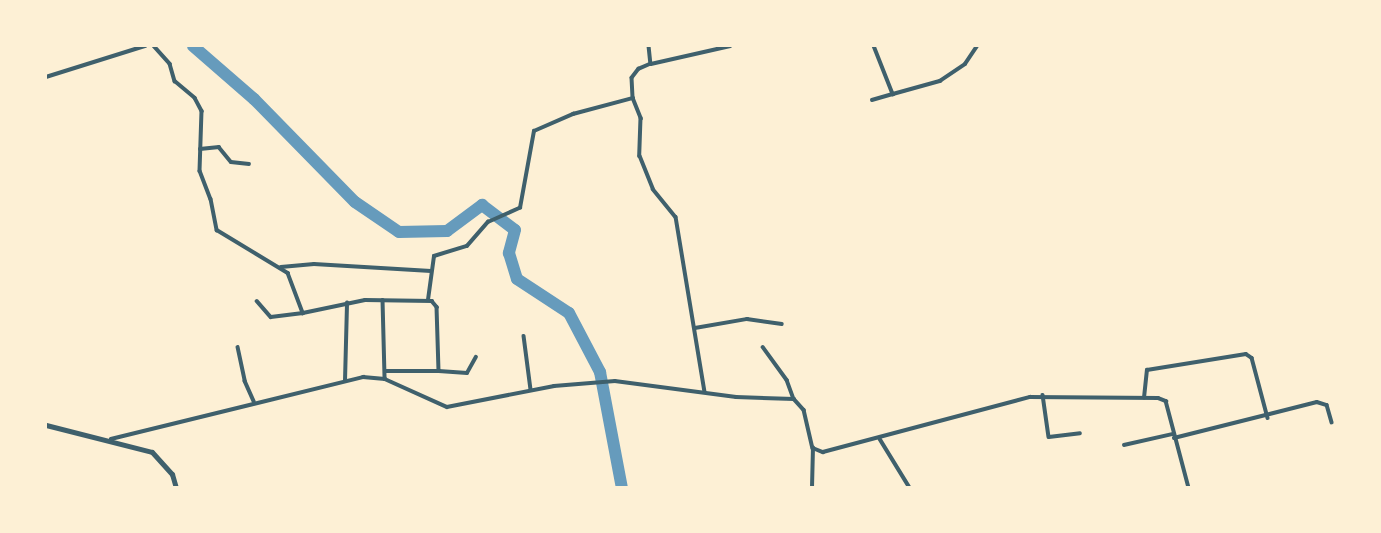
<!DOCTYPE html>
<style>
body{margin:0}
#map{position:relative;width:1381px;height:533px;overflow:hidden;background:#fdf0d5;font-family:Helvetica,sans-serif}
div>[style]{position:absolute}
.river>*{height:12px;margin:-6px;padding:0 6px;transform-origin:6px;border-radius:6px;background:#669bbc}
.minor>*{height:3.5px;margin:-1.75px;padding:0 1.75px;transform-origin:1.75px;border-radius:1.75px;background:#3f606c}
.tertiary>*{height:5px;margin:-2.5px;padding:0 2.5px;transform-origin:2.5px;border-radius:2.5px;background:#3f606c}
span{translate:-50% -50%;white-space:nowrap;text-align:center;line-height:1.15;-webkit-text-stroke:6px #fdf0d5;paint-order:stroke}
.frame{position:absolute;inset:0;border:47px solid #fdf0d5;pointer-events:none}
</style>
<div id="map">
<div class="river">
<div style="left:193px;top:46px;width:81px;rotate:41deg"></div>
<div style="left:254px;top:99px;width:144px;rotate:45.6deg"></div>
<div style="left:355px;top:202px;width:53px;rotate:34.3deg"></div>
<div style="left:399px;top:232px;width:48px;rotate:-1.2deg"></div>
<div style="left:447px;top:231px;width:44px;rotate:-36.6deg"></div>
<div style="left:482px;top:205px;width:41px;rotate:37.1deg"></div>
<div style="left:515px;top:230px;width:24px;rotate:105deg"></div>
<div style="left:509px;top:253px;width:27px;rotate:73deg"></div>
<div style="left:517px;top:279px;width:62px;rotate:33.2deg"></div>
<div style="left:569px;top:313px;width:67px;rotate:62.3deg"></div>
<div style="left:600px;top:372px;width:118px;rotate:79.3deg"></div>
</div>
<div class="minor">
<div style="left:154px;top:46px;width:24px;rotate:48deg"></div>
<div style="left:170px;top:64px;width:18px;rotate:74deg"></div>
<div style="left:175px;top:81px;width:26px;rotate:40deg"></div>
<div style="left:195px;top:98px;width:15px;rotate:62deg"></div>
<div style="left:202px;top:111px;width:60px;rotate:91.9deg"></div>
<div style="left:200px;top:171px;width:30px;rotate:69deg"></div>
<div style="left:211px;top:199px;width:32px;rotate:79deg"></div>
<div style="left:217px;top:230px;width:83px;rotate:31.2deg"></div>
<div style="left:288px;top:273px;width:43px;rotate:69.4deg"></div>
<div style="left:303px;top:313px;width:63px;rotate:-11.8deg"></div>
<div style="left:365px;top:300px;width:67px;rotate:0.9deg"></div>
<div style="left:432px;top:301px;width:8px;rotate:50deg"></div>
<div style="left:437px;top:307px;width:64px;rotate:88.2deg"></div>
<div style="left:439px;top:371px;width:28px;rotate:4deg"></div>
<div style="left:467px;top:373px;width:18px;rotate:-61deg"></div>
<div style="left:649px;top:46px;width:18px;rotate:84deg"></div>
<div style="left:651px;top:64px;width:13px;rotate:157deg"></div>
<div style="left:639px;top:69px;width:11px;rotate:128deg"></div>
<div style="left:632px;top:78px;width:20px;rotate:87deg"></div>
<div style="left:633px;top:98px;width:22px;rotate:68deg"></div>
<div style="left:641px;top:118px;width:38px;rotate:92deg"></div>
<div style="left:640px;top:156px;width:35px;rotate:68deg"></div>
<div style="left:653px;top:189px;width:36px;rotate:51deg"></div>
<div style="left:676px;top:217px;width:177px;rotate:80.6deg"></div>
<div style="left:874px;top:46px;width:52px;rotate:68.4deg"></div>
<div style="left:893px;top:94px;width:49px;rotate:-15.5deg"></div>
<div style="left:940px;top:81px;width:30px;rotate:-34deg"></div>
<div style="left:965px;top:64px;width:22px;rotate:-56deg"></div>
<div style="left:651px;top:64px;width:81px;rotate:-12.8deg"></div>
<div style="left:46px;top:77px;width:104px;rotate:-17.4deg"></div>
<div style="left:872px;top:100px;width:22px;rotate:-16deg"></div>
<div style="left:200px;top:149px;width:19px;rotate:-6deg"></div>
<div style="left:219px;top:147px;width:19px;rotate:51deg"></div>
<div style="left:231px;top:162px;width:18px;rotate:6deg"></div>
<div style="left:281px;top:267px;width:33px;rotate:-5deg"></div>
<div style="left:314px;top:264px;width:117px;rotate:3.4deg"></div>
<div style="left:383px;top:300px;width:79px;rotate:88.5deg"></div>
<div style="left:428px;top:300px;width:44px;rotate:-82.2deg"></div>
<div style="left:434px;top:256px;width:34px;rotate:-17deg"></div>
<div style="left:467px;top:246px;width:32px;rotate:-49deg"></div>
<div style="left:488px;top:222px;width:35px;rotate:-24deg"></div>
<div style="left:520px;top:208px;width:78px;rotate:-79.7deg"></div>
<div style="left:534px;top:131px;width:43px;rotate:-23.6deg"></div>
<div style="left:573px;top:114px;width:62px;rotate:-14.9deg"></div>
<div style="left:257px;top:301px;width:21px;rotate:49deg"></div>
<div style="left:271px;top:317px;width:32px;rotate:-7deg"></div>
<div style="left:695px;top:328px;width:53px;rotate:-9.8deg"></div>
<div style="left:747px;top:319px;width:35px;rotate:8deg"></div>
<div style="left:524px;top:336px;width:54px;rotate:82.6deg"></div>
<div style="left:238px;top:347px;width:35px;rotate:78deg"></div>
<div style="left:245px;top:381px;width:22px;rotate:66deg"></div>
<div style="left:763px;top:347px;width:41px;rotate:54deg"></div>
<div style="left:787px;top:380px;width:20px;rotate:70deg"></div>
<div style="left:385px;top:371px;width:54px"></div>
<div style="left:345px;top:381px;width:78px;rotate:-88.5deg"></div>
<div style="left:1043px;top:395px;width:42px;rotate:81.9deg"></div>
<div style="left:1049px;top:437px;width:31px;rotate:-7deg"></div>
<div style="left:1144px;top:398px;width:28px;rotate:-84deg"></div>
<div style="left:1147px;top:370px;width:100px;rotate:-9.2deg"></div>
<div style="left:1246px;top:354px;width:7px;rotate:34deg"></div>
<div style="left:1252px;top:358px;width:62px;rotate:75.1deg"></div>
<div style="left:1174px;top:438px;width:147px;rotate:-14.1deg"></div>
<div style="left:1317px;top:402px;width:10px;rotate:17deg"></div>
<div style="left:1327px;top:405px;width:18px;rotate:74deg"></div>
<div style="left:111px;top:439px;width:260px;rotate:-13.8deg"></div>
<div style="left:363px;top:377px;width:22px;rotate:5deg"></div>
<div style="left:385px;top:379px;width:68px;rotate:24.3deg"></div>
<div style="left:447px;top:407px;width:109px;rotate:-11.1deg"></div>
<div style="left:554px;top:386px;width:61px;rotate:-4.7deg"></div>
<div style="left:615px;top:381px;width:122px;rotate:7.5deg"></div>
<div style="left:736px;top:397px;width:58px;rotate:2deg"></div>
<div style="left:794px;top:399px;width:15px;rotate:48deg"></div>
<div style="left:804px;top:410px;width:39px;rotate:77deg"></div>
<div style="left:813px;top:448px;width:11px;rotate:22deg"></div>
<div style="left:823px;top:452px;width:214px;rotate:-14.9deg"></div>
<div style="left:1030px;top:397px;width:128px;rotate:0.4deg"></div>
<div style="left:1158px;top:398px;width:9px;rotate:21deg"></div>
<div style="left:1166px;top:401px;width:90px;rotate:75.2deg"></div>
<div style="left:880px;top:439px;width:57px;rotate:58.5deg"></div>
<div style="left:1124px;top:445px;width:50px;rotate:-12.7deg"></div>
<div style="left:812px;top:488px;width:40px;rotate:-88.6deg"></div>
</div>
<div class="tertiary">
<div style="left:46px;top:425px;width:109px;rotate:14.3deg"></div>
<div style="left:152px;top:452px;width:30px;rotate:48deg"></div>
<div style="left:172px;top:474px;width:15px;rotate:74deg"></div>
</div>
<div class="frame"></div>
</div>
